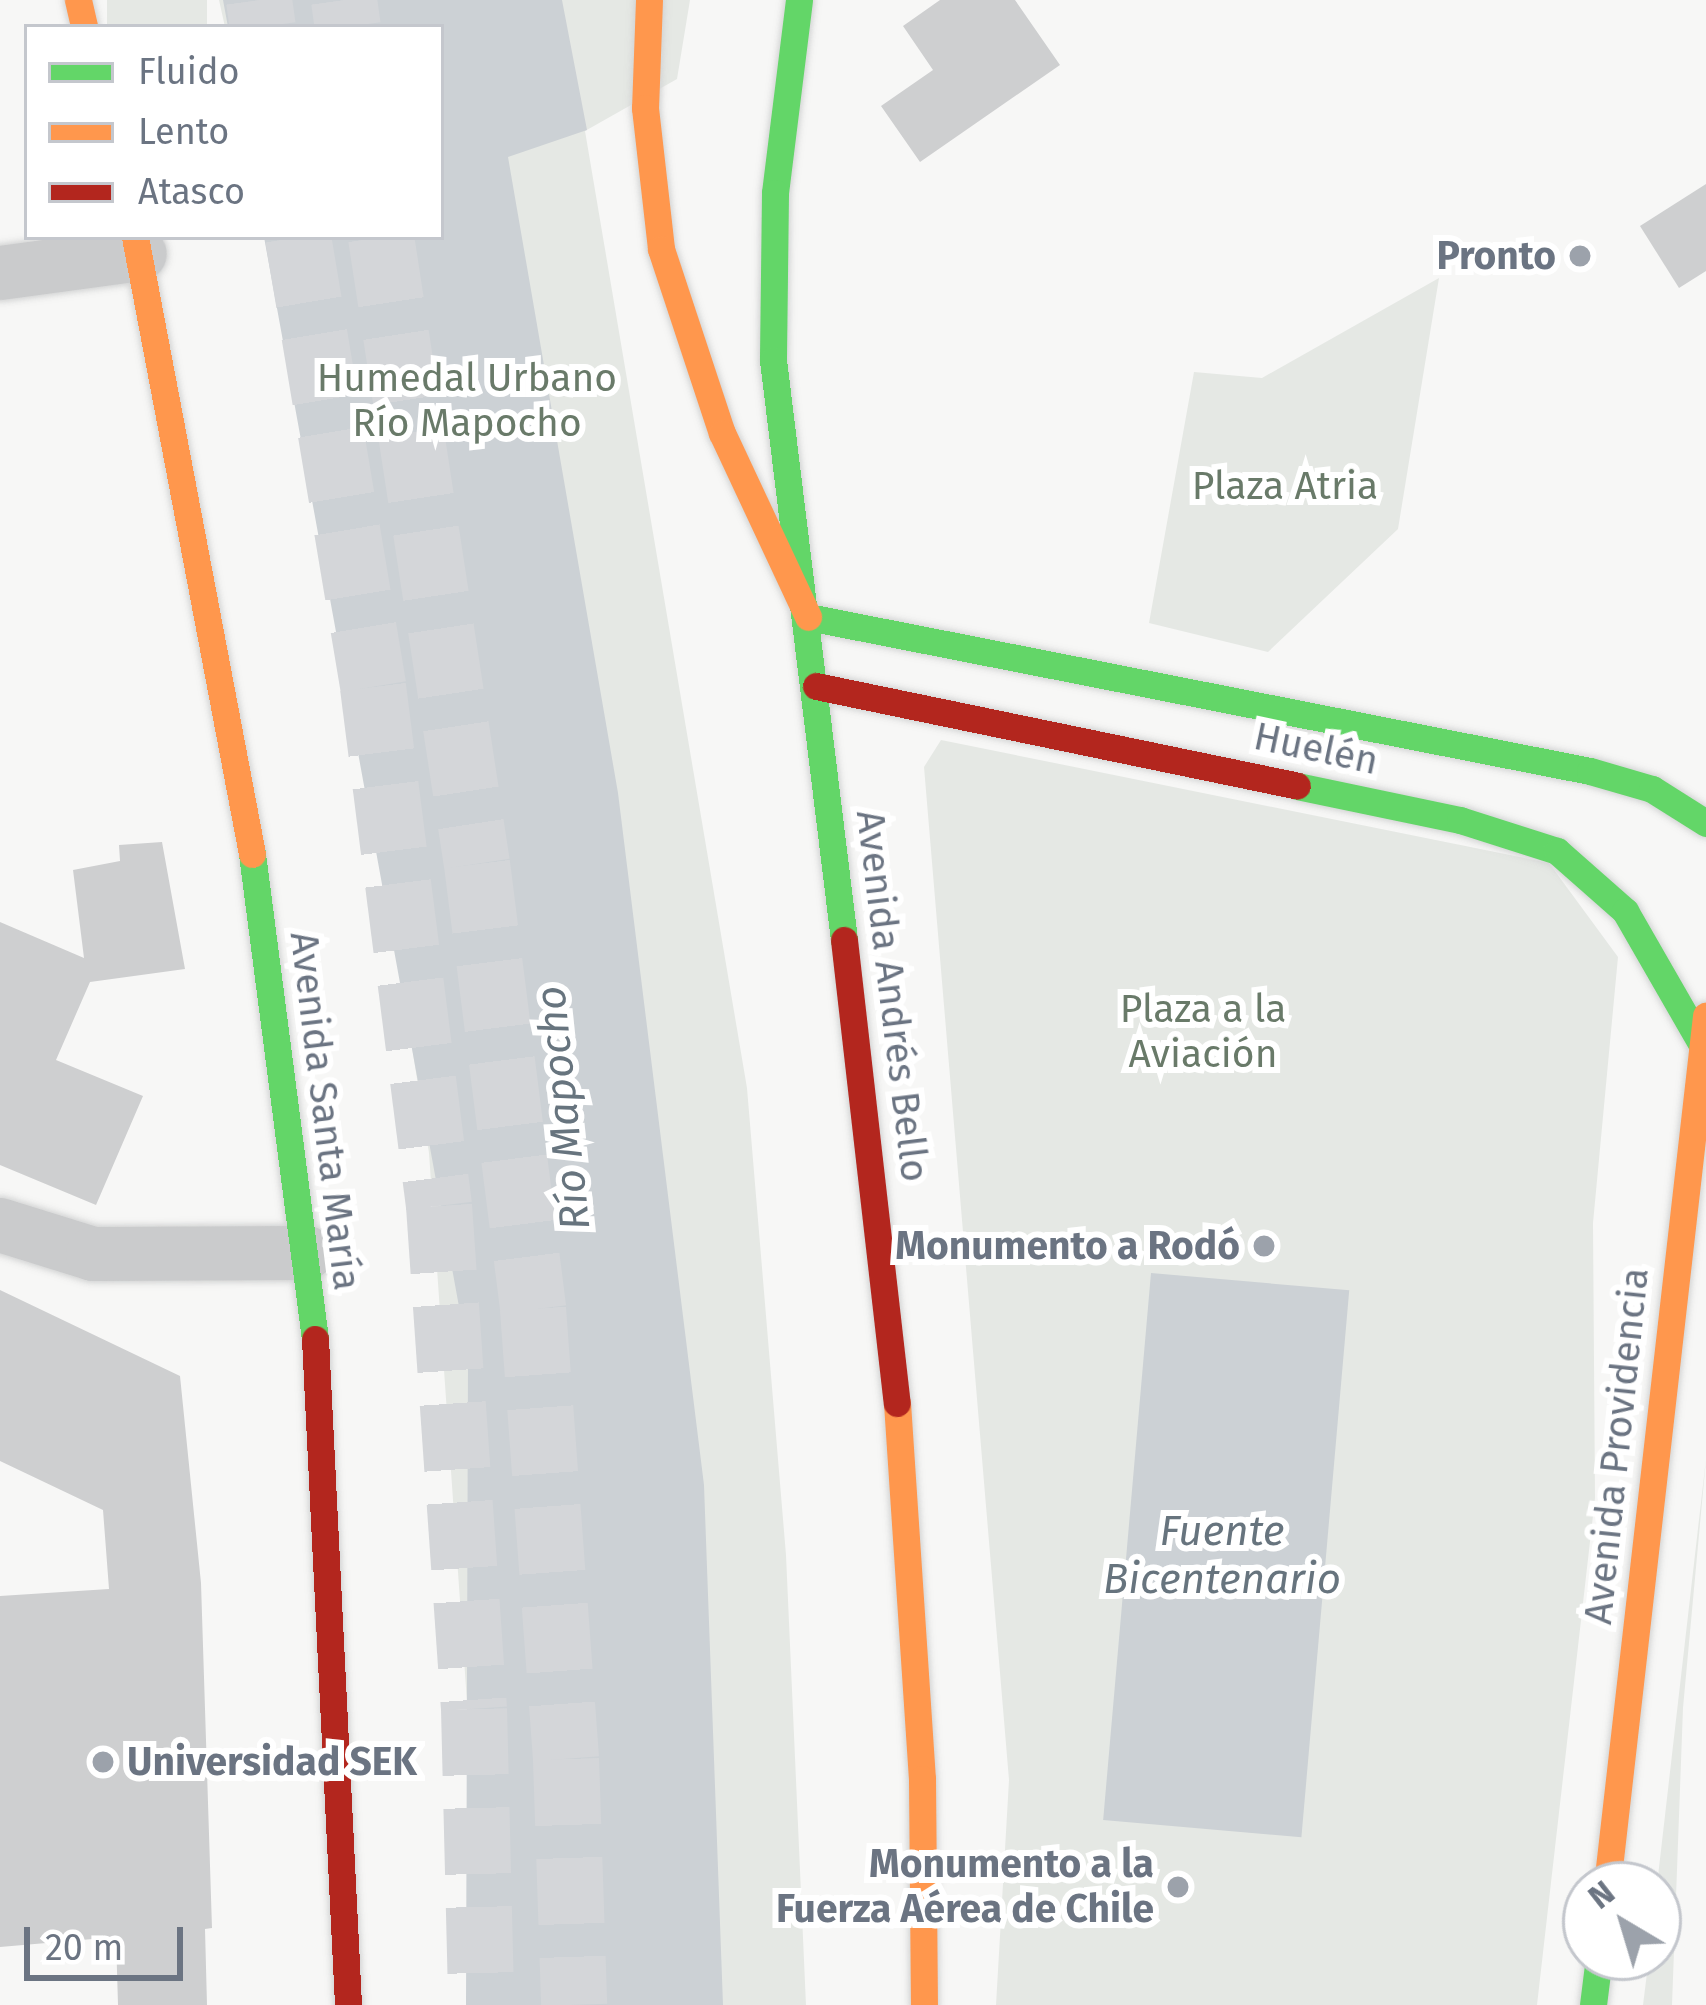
<!DOCTYPE html>
<meta charset="utf-8">
<style>
body{margin:0}
#map{position:relative;width:1706px;height:2005px;overflow:hidden;background:#f7f7f6;font-family:"Fira Sans",sans-serif}
div>[style]{position:absolute}
.green>*{inset:0;background:#e5e8e4;transform-origin:0 0}
.water>*{inset:0;background:#ccd1d5;transform-origin:0 0}
.building>*{inset:0;background:#cecfd0}
.highway-tunnel>*{height:66px;margin-top:-33px;transform-origin:0;background:repeating-linear-gradient(90deg,#d4d6d9 0 66px,transparent 0 99px)}
.roads{filter:drop-shadow(0 0 3px #d3d4d4) drop-shadow(0 0 3px #d3d4d4)}
.street>*{height:54px;margin:-27px;padding:0 27px;transform-origin:27px;border-radius:27px;background:#cacbcc}
.fast>*{height:27px;margin:-13.5px;padding:0 13.5px;transform-origin:13.5px;border-radius:13.5px;background:#63d668}
.slow>*{height:27px;margin:-13.5px;padding:0 13.5px;transform-origin:13.5px;border-radius:13.5px;background:#ff974d}
.jam>*{height:27px;margin:-13.5px;padding:0 13.5px;transform-origin:13.5px;border-radius:13.5px;background:#b3261e}
.dots>*{width:33px;height:33px;translate:-50% -50%;box-sizing:border-box;border:6px solid #fff;border-radius:50%}
span{translate:-50% -50%;white-space:nowrap;text-align:center;line-height:1.15;-webkit-text-stroke:12px #fff;paint-order:stroke}
.poi-label{font-size:39px;color:#6b7482;font-weight:700}
.right{translate:-100% -50%;text-align:right}
.left{translate:0 -50%;text-align:left}
.park-label{font-size:39px;color:#697a69}
.street-label{font-size:39px;color:#6b7482}
.water-label{font-size:42px;color:#67747e;font-style:italic}
.legend{position:absolute;left:24px;top:24px;width:420px;height:216px;box-sizing:border-box;background:#fff;border:3px solid #c4c7cd;margin:0;padding:15px 21px;list-style:none;font-size:36px;color:#6b7482}
.legend li{display:flex;align-items:center;gap:24px;height:60px}
.legend b{width:60px;border:3px solid #c4c7cd}
.north{position:absolute;left:1562px;top:1861px;width:120px;height:120px;box-sizing:border-box;background:#fff;border:3px solid #c4c7cd;border-radius:50%;rotate:322deg;font-size:33px;font-weight:700;line-height:48px;text-align:center;color:#6b7482}
.north::after{content:'';display:block;margin:auto;width:42px;height:54px;background:#9ca2ab;clip-path:polygon(50% 0,100% 100%,50% 72%,0 100%)}
.scale{position:absolute;left:24px;top:1927px;width:159px;height:54px;box-sizing:border-box;border:6px solid #6b7482;border-top:0;padding-left:15px;font-size:36px;line-height:42px;white-space:nowrap;color:#6b7482;-webkit-text-stroke:9px #fff;paint-order:stroke}
</style>
<div id="map">
<div class="green">
<div style="left:107px;top:0;width:100px;height:28px"></div>
<div style="clip-path:polygon(219px 0,690px 0,677px 79px,585px 131px,747px 1088px,786px 1555px,806px 2005px,467px 2005px,471px 1760px,429px 1153px,339px 595px,441px 237px,441px 27px,225px 27px)"></div>
<div style="clip-path:polygon(1439px 278px,1398px 529px,1268px 652px,1149px 623px,1194px 372px,1262px 378px)"></div>
<div style="clip-path:polygon(941px 740px,1549px 863px,1618px 957px,1593px 1223px,1595px 1498px,1537px 2005px,996px 2005px,1009px 1780px,924px 767px)"></div>
<div style="clip-path:polygon(1706px 1459px,1683px 1708px,1672px 2005px,1643px 2005px,1649px 1957px,1658px 1957px,1657px 1885px)"></div>
</div>
<div class="water">
<div style="clip-path:polygon(223px 0,562px 0,587px 130px,508px 157px,618px 793px,704px 1485px,723px 2005px,466px 2005px,468px 1356px,264px 237px,441px 237px,441px 27px,228px 27px)"></div>
<div style="left:1151px;top:1273px;width:199px;height:549px;rotate:5deg"></div>
</div>
<div class="building">
<div style="clip-path:polygon(940px 0,1015px 0,1060px 65px,920px 162px,881px 106px,933px 70px,903px 26px)"></div>
<div style="clip-path:polygon(1706px 184px,1706px 271px,1679px 288px,1640px 226px)"></div>
<div style="clip-path:polygon(162px 842px,185px 969px,90px 982px,56px 1060px,143px 1096px,96px 1205px,0 1165px,0 922px,84px 958px,73px 870px,120px 861px,119px 845px)"></div>
<div style="clip-path:polygon(0 1290px,180px 1376px,201px 1583px,212px 1928px,205px 1929px,207px 2005px,118px 2005px,116px 1937px,0 1947px,0 1596px,109px 1589px,103px 1510px,0 1461px)"></div>
</div>
<div class="highway-tunnel">
<div style="left:259px;top:0;width:27px;rotate:82deg"></div>
<div style="left:344px;top:0;width:27px;rotate:82deg"></div>
<div style="left:298px;top:237px;width:456px;rotate:80.5deg"></div>
<div style="left:373px;top:687px;width:523px;rotate:82.75deg"></div>
<div style="left:439px;top:1206px;width:504px;rotate:86.02deg"></div>
<div style="left:474px;top:1709px;width:296px;rotate:88.6deg"></div>
<div style="left:381px;top:237px;width:634px;rotate:81.3deg"></div>
<div style="left:477px;top:864px;width:449px;rotate:82.8deg"></div>
<div style="left:533px;top:1309px;width:451px;rotate:85.8deg"></div>
<div style="left:566px;top:1759px;width:246px;rotate:88.1deg"></div>
</div>
<div class="roads">
<div class="street">
<div style="left:0;top:273px;width:141px;rotate:-7.7deg"></div>
<div style="left:0;top:1225px;width:97px;rotate:17.3deg"></div>
<div style="left:93px;top:1254px;width:214px;rotate:-0.3deg"></div>
</div>
<div class="fast">
<div style="left:799px;top:0;width:194px;rotate:97.1deg"></div>
<div style="left:775px;top:193px;width:167px;rotate:90.7deg"></div>
<div style="left:773px;top:360px;width:584px;rotate:83.02deg"></div>
<div style="left:808px;top:617px;width:797px;rotate:11.14deg"></div>
<div style="left:1590px;top:771px;width:65px;rotate:16.2deg"></div>
<div style="left:1652px;top:789px;width:64px;rotate:32.2deg"></div>
<div style="left:1297px;top:786px;width:167px;rotate:11.8deg"></div>
<div style="left:1460px;top:820px;width:102px;rotate:17.7deg"></div>
<div style="left:1557px;top:851px;width:91px;rotate:41.4deg"></div>
<div style="left:1625px;top:911px;width:155px;rotate:60.1deg"></div>
<div style="left:252px;top:854px;width:489px;rotate:82.6deg"></div>
<div style="left:1593px;top:2005px;width:48px;rotate:-82.9deg"></div>
</div>
<div class="slow">
<div style="left:78px;top:0;width:28px;rotate:77deg"></div>
<div style="left:649px;top:0;width:108px;rotate:92.1deg"></div>
<div style="left:645px;top:108px;width:142px;rotate:83.5deg"></div>
<div style="left:661px;top:249px;width:194px;rotate:71.7deg"></div>
<div style="left:722px;top:433px;width:203px;rotate:64.9deg"></div>
<div style="left:135px;top:237px;width:628px;rotate:79.26deg"></div>
<div style="left:897px;top:1403px;width:377px;rotate:86.2deg"></div>
<div style="left:922px;top:1779px;width:226px;rotate:89.5deg"></div>
<div style="left:1607px;top:1885px;width:875px;rotate:-83.5deg"></div>
</div>
<div class="jam">
<div style="left:816px;top:686px;width:491px;rotate:11.7deg"></div>
<div style="left:844px;top:940px;width:466px;rotate:83.5deg"></div>
<div style="left:315px;top:1339px;width:667px;rotate:87.16deg"></div>
</div>
</div>
<div class="dots">
<div style="left:1580px;top:256px;background:#9ca2ab"></div>
<div style="left:1264px;top:1246px;background:#9ca2ab"></div>
<div style="left:103px;top:1762px;background:#9ca2ab"></div>
<div style="left:1178px;top:1887px;background:#9ca2ab"></div>
</div>
<div class="poi-label">
<span class="right" style="left:1556px;top:256px">Pronto</span>
<span class="right" style="left:1240px;top:1246px">Monumento a Rodó</span>
<span class="left" style="left:127px;top:1762px">Universidad SEK</span>
<span class="right" style="left:1154px;top:1887px">Monumento a la<br>Fuerza Aérea de Chile</span>
</div>
<div class="park-label">
<span style="left:467px;top:401px">Humedal Urbano<br>Río Mapocho</span>
<span style="left:1285px;top:486px">Plaza Atria</span>
<span style="left:1203px;top:1032px">Plaza a la<br>Aviación</span>
</div>
<div class="street-label">
<span style="left:1316px;top:749px;rotate:12deg">Huelén</span>
<span style="left:892px;top:996px;rotate:83deg">Avenida Andrés Bello</span>
<span style="left:325px;top:1111px;rotate:83deg">Avenida Santa María</span>
<span style="left:1617px;top:1446px;rotate:-84deg">Avenida Providencia</span>
</div>
<div class="water-label">
<span style="left:563px;top:1108px;rotate:-96deg">Río Mapocho</span>
<span style="left:1222px;top:1555px">Fuente<br>Bicentenario</span>
</div>
<ul class="legend">
<li><b style="height:15px;background:#63d668"></b>Fluido</li>
<li><b style="height:15px;background:#ff974d"></b>Lento</li>
<li><b style="height:15px;background:#b3261e"></b>Atasco</li>
</ul>
<div class="north">N</div>
<div class="scale">20 m</div>
</div>
